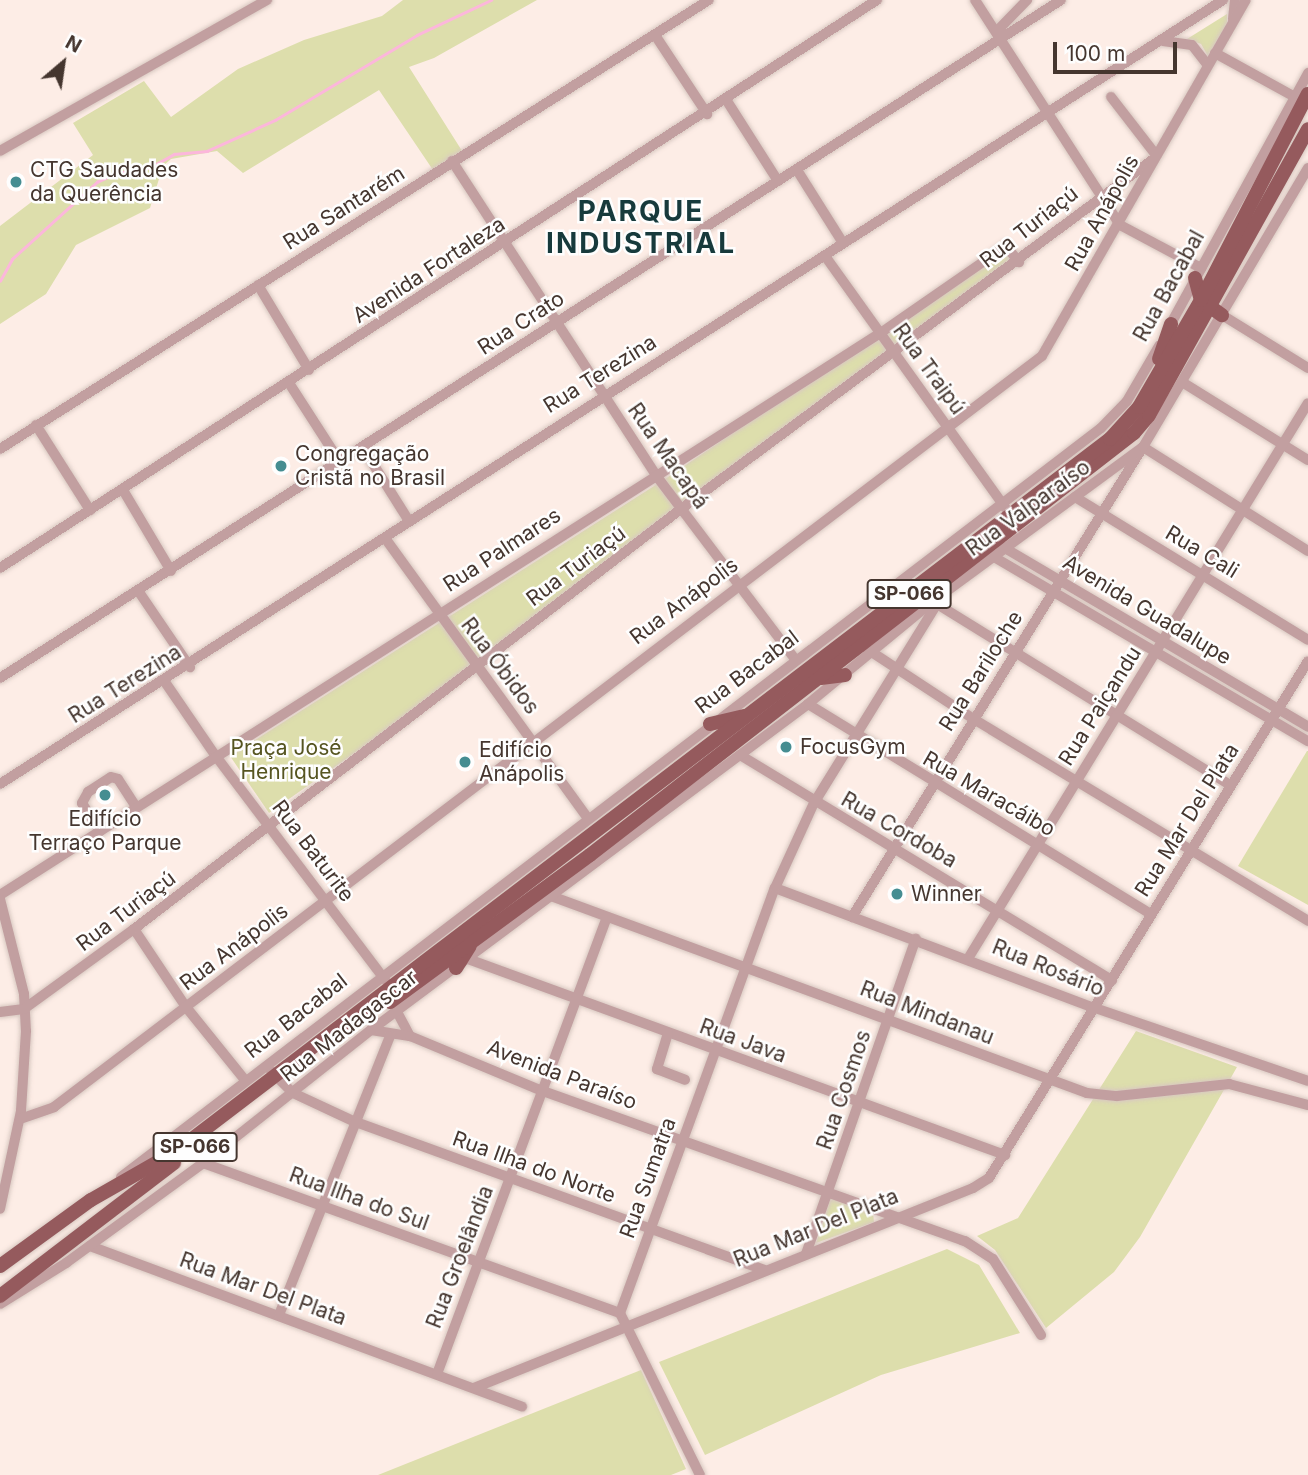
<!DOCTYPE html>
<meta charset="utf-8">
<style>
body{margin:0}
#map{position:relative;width:1308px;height:1475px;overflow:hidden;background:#fdede6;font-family:Inter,sans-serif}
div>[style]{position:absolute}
.green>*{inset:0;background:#dddeac}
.stream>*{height:2.5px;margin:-1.25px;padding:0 1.25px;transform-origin:1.25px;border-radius:1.25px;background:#fcb7db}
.roads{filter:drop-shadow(0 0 2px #d8c8c1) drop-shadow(0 0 2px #d8c8c1)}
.minor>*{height:10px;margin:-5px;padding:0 5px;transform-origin:5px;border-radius:5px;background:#c29fa0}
.major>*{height:14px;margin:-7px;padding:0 7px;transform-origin:7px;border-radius:7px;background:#955a5d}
.dots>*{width:19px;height:19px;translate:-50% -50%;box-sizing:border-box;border:4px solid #fefefe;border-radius:50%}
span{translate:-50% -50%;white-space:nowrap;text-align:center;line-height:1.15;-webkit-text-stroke:5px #fefefe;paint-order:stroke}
.shield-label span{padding:2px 5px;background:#fefefe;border:2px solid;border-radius:5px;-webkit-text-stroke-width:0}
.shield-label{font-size:19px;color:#45362f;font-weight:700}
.poi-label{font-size:21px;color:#45362f}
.left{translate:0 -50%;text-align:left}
.street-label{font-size:21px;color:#45362f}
.park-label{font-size:21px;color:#565521}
.district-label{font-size:28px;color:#173a3c;font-weight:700;letter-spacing:2px}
.north{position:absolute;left:28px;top:28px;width:70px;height:70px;-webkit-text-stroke:5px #fefefe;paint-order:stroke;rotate:29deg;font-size:19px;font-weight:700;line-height:28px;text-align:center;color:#45362f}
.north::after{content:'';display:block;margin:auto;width:24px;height:32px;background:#45362f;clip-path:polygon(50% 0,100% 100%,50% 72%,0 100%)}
.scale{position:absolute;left:1053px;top:42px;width:124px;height:32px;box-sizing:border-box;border:4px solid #45362f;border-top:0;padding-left:9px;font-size:21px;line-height:24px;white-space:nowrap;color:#45362f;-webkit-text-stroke:5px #fefefe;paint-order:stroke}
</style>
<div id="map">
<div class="green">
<div style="clip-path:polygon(403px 0,537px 0,434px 58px,409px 67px,464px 154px,433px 170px,379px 90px,243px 173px,217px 151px,171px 159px,163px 166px,150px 208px,76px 245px,46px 294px,0 324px,0 226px,93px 155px,73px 123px,144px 81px,171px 117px,238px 69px,304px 40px,382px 16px)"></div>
<div style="clip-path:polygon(1227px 14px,1227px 24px,1208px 56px,1201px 44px,1187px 39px)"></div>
<div style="clip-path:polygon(1006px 248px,1015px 261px,829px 393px,366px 745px,269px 813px,230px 756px,665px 479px)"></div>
<div style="clip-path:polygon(1307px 751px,1308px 751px,1308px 905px,1238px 866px)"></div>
<div style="clip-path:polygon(1136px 1031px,1237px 1067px,1140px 1237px,1114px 1272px,1046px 1328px,995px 1250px,977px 1236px,1018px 1218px)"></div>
<div style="clip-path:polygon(831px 1197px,873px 1212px,874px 1222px,816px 1243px)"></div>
<div style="clip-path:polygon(947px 1249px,979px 1265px,1020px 1333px,881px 1375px,705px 1455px,659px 1362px)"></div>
<div style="clip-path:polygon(641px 1370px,686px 1469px,671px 1475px,378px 1475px)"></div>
</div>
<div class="stream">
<div style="left:0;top:281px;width:25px;rotate:-61deg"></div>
<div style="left:12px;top:259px;width:115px;rotate:-42.2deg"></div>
<div style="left:97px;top:182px;width:21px;rotate:-25deg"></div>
<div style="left:116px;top:173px;width:33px;rotate:-9deg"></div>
<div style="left:149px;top:168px;width:29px;rotate:-29deg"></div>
<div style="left:174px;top:154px;width:33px;rotate:-5deg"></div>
<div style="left:207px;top:151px;width:75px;rotate:-24.5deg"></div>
<div style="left:275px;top:120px;width:165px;rotate:-30.9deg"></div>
<div style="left:417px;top:35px;width:82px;rotate:-25.3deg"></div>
</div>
<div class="roads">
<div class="minor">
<div style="left:975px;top:0;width:268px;rotate:57.2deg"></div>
<div style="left:1120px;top:225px;width:92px;rotate:28deg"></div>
<div style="left:1233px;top:19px;width:19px;rotate:-84deg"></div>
<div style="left:996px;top:32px;width:45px;rotate:-45.9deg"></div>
<div style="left:655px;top:35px;width:95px;rotate:56.6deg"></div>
<div style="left:1163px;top:41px;width:29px;rotate:8deg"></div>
<div style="left:1192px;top:45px;width:24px;rotate:52deg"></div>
<div style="left:1215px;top:53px;width:91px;rotate:28.8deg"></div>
<div style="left:1111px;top:97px;width:73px;rotate:52.2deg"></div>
<div style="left:727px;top:101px;width:95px;rotate:57.5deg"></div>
<div style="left:0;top:151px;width:307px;rotate:-29.5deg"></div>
<div style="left:452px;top:161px;width:373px;rotate:57deg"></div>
<div style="left:655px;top:474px;width:232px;rotate:52.9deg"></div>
<div style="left:797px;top:170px;width:86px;rotate:57.8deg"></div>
<div style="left:825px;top:256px;width:311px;rotate:54.4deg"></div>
<div style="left:258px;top:285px;width:99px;rotate:59deg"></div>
<div style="left:1222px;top:315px;width:101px;rotate:31.6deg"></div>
<div style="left:1168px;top:329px;width:292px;rotate:-61.3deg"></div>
<div style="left:1182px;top:382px;width:148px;rotate:31.8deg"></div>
<div style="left:289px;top:383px;width:94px;rotate:57.2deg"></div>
<div style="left:36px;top:425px;width:101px;rotate:57.6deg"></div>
<div style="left:363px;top:448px;width:86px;rotate:57.8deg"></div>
<div style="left:0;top:449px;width:839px;rotate:-32.35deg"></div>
<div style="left:123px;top:490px;width:94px;rotate:59.3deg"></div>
<div style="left:1075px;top:497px;width:273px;rotate:31.5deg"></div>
<div style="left:385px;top:538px;width:344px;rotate:54.1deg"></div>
<div style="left:1003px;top:547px;width:354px;rotate:30.5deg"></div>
<div style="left:994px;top:557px;width:364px;rotate:30.4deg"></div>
<div style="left:0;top:568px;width:1045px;rotate:-32.93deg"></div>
<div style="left:139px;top:592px;width:91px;rotate:55.8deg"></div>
<div style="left:936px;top:599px;width:5px;rotate:79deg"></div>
<div style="left:937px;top:604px;width:344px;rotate:31.7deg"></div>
<div style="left:867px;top:649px;width:126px;rotate:33.3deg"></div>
<div style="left:972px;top:718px;width:393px;rotate:31.1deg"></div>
<div style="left:0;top:678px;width:1259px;rotate:-32.58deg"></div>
<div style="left:165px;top:682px;width:88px;rotate:55.6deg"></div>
<div style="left:215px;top:755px;width:282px;rotate:52.9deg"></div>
<div style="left:808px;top:704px;width:402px;rotate:31.5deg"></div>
<div style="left:740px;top:755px;width:435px;rotate:31.2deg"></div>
<div style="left:0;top:784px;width:1453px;rotate:-32.66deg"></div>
<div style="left:100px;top:831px;width:33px;rotate:-123deg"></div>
<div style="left:82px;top:803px;width:13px;rotate:-61deg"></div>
<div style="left:88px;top:792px;width:27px;rotate:-33deg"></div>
<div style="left:111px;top:777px;width:7px;rotate:16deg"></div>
<div style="left:118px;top:779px;width:33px;rotate:57deg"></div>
<div style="left:775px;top:888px;width:342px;rotate:20.6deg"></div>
<div style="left:1095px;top:1008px;width:225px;rotate:18.9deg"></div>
<div style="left:0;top:895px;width:1043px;rotate:-32.55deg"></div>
<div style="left:879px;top:334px;width:155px;rotate:-34.7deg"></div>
<div style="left:1006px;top:246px;width:21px;rotate:51deg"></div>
<div style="left:551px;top:896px;width:571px;rotate:20.18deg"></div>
<div style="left:1087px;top:1093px;width:30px;rotate:6deg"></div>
<div style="left:1117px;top:1096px;width:113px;rotate:-6.1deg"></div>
<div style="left:1229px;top:1084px;width:82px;rotate:14.9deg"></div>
<div style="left:0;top:899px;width:98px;rotate:75.8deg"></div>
<div style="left:24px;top:994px;width:37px;rotate:87deg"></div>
<div style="left:26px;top:1031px;width:80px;rotate:93.6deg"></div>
<div style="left:21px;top:1111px;width:100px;rotate:102.1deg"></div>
<div style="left:852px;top:917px;width:553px;rotate:-58.24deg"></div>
<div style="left:1143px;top:447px;width:195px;rotate:32.2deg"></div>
<div style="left:134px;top:929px;width:94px;rotate:56.3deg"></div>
<div style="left:186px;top:1007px;width:94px;rotate:51.1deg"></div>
<div style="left:969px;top:957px;width:649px;rotate:-58.54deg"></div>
<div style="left:468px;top:959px;width:572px;rotate:20.05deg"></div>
<div style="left:395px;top:1008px;width:32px;rotate:62deg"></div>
<div style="left:0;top:1012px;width:24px;rotate:-7deg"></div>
<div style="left:24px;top:1009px;width:136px;rotate:-36deg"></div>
<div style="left:134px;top:929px;width:690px;rotate:-37.52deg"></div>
<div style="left:681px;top:509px;width:586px;rotate:-36.54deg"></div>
<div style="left:371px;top:1030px;width:39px;rotate:9deg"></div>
<div style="left:410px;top:1036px;width:141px;rotate:22.6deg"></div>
<div style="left:540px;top:1090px;width:451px;rotate:19.6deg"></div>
<div style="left:965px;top:1241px;width:33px;rotate:33deg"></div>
<div style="left:993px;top:1259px;width:90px;rotate:57.7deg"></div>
<div style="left:668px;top:1033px;width:38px;rotate:107deg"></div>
<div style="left:657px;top:1069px;width:30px;rotate:21deg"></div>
<div style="left:271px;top:1071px;width:31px;rotate:45deg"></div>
<div style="left:293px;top:1093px;width:66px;rotate:25deg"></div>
<div style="left:353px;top:1121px;width:437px;rotate:19.9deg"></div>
<div style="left:20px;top:1119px;width:36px;rotate:-19deg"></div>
<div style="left:54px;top:1107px;width:1241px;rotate:-37.24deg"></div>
<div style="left:1042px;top:356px;width:410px;rotate:-60.2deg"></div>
<div style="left:203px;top:1163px;width:443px;rotate:19.8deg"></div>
<div style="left:121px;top:1177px;width:1233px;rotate:-37.39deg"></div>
<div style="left:1101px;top:428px;width:37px;rotate:-46deg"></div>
<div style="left:1127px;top:401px;width:64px;rotate:-59.8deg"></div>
<div style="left:90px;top:1246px;width:461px;rotate:20.4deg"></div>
<div style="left:806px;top:1254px;width:334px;rotate:-70.8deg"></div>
<div style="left:0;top:1304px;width:78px;rotate:-31.8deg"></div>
<div style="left:66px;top:1263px;width:170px;rotate:-36.1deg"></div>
<div style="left:203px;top:1163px;width:214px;rotate:-38.4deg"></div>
<div style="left:371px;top:1030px;width:545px;rotate:-36.72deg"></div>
<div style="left:808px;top:704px;width:166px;rotate:-39.4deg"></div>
<div style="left:936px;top:599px;width:257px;rotate:-36.3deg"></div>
<div style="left:1143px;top:447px;width:324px;rotate:-59.4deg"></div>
<div style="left:279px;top:1315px;width:300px;rotate:-68.3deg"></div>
<div style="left:437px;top:1374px;width:487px;rotate:-69.6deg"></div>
<div style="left:474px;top:1388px;width:538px;rotate:-21.84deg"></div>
<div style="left:973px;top:1188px;width:19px;rotate:-32deg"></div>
<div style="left:989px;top:1178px;width:607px;rotate:-58.32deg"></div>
<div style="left:700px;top:1475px;width:181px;rotate:-116.3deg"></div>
<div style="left:620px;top:1313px;width:452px;rotate:-70deg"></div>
<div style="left:775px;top:888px;width:94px;rotate:-65.4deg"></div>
<div style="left:814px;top:803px;width:234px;rotate:-58.3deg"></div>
</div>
<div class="major">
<div style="left:1195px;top:278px;width:23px;rotate:75deg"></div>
<div style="left:1201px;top:300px;width:26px;rotate:36deg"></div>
<div style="left:1159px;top:359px;width:37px;rotate:-71deg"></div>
<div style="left:821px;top:678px;width:24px;rotate:-7deg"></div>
<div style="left:710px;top:724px;width:35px;rotate:-13deg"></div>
<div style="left:456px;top:968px;width:26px;rotate:-58deg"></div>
<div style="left:390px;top:1002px;width:248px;rotate:-36.3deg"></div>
<div style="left:590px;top:855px;width:688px;rotate:-37.8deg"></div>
<div style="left:1134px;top:433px;width:23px;rotate:-50deg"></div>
<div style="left:1149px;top:415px;width:327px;rotate:-60.9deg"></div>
<div style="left:0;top:1266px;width:112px;rotate:-36deg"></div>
<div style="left:91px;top:1200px;width:97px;rotate:-29.7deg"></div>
<div style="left:175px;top:1152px;width:1176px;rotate:-37.33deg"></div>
<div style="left:1110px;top:439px;width:43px;rotate:-47.8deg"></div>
<div style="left:1139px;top:407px;width:124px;rotate:-59.9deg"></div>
<div style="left:1201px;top:300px;width:232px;rotate:-62.6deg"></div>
<div style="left:0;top:1296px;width:219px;rotate:-37.4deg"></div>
</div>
</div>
<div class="dots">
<div style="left:16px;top:182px;background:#458d91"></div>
<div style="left:281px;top:466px;background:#458d91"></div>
<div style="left:786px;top:747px;background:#458d91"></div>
<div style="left:465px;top:762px;background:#458d91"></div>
<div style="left:105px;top:795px;background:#458d91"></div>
<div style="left:897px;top:894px;background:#458d91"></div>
</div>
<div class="shield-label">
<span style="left:909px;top:594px">SP-066</span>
<span style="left:195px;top:1147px">SP-066</span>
</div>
<div class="poi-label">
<span class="left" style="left:30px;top:182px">CTG Saudades<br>da Querência</span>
<span class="left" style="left:295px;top:466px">Congregação<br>Cristã no Brasil</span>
<span class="left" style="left:800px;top:747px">FocusGym</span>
<span class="left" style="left:479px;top:762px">Edifício<br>Anápolis</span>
<span style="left:105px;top:831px">Edifício<br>Terraço Parque</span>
<span class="left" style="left:911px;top:894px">Winner</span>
</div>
<div class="street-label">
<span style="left:344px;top:208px;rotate:-32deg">Rua Santarém</span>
<span style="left:1102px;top:213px;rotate:-61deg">Rua Anápolis</span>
<span style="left:1029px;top:227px;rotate:-38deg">Rua Turiaçú</span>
<span style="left:429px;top:270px;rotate:-33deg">Avenida Fortaleza</span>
<span style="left:1169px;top:286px;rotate:-61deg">Rua Bacabal</span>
<span style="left:521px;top:323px;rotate:-33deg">Rua Crato</span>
<span style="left:929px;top:369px;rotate:54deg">Rua Traipú</span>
<span style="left:600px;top:374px;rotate:-32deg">Rua Terezina</span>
<span style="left:668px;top:456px;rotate:55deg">Rua Macapá</span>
<span style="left:1028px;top:508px;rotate:-36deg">Rua Valparaíso</span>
<span style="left:502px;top:550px;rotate:-33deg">Rua Palmares</span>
<span style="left:1202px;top:552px;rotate:31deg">Rua Cali</span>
<span style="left:576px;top:566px;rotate:-37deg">Rua Turiaçú</span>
<span style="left:684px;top:601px;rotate:-37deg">Rua Anápolis</span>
<span style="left:1147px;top:610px;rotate:31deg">Avenida Guadalupe</span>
<span style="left:500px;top:666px;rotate:53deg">Rua Óbidos</span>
<span style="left:981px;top:671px;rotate:-58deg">Rua Bariloche</span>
<span style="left:747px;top:672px;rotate:-37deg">Rua Bacabal</span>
<span style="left:125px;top:684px;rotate:-32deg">Rua Terezina</span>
<span style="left:1100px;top:706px;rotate:-58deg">Rua Paiçandu</span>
<span style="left:989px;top:794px;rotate:30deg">Rua Maracáibo</span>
<span style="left:1187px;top:820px;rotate:-58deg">Rua Mar Del Plata</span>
<span style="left:899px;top:830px;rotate:30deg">Rua Cordoba</span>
<span style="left:313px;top:851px;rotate:53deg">Rua Baturite</span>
<span style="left:126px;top:911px;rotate:-37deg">Rua Turiaçú</span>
<span style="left:234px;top:947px;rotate:-37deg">Rua Anápolis</span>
<span style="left:1048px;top:968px;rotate:22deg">Rua Rosário</span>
<span style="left:927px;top:1013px;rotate:21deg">Rua Mindanau</span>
<span style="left:296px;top:1016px;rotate:-38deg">Rua Bacabal</span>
<span style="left:349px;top:1026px;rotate:-38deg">Rua Madagascar</span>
<span style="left:743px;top:1041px;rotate:20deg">Rua Java</span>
<span style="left:562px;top:1075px;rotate:21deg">Avenida Paraíso</span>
<span style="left:844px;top:1090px;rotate:-71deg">Rua Cosmos</span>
<span style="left:534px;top:1167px;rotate:20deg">Rua Ilha do Norte</span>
<span style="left:648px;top:1178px;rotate:-70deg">Rua Sumatra</span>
<span style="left:359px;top:1199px;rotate:20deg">Rua Ilha do Sul</span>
<span style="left:816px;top:1228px;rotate:-22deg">Rua Mar Del Plata</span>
<span style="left:460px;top:1257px;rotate:-69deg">Rua Groelândia</span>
<span style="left:263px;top:1289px;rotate:20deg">Rua Mar Del Plata</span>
</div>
<div class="park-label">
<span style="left:286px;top:760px">Praça José<br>Henrique</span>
</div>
<div class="district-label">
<span style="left:641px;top:227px">PARQUE<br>INDUSTRIAL</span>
</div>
<div class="north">N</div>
<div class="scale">100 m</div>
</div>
